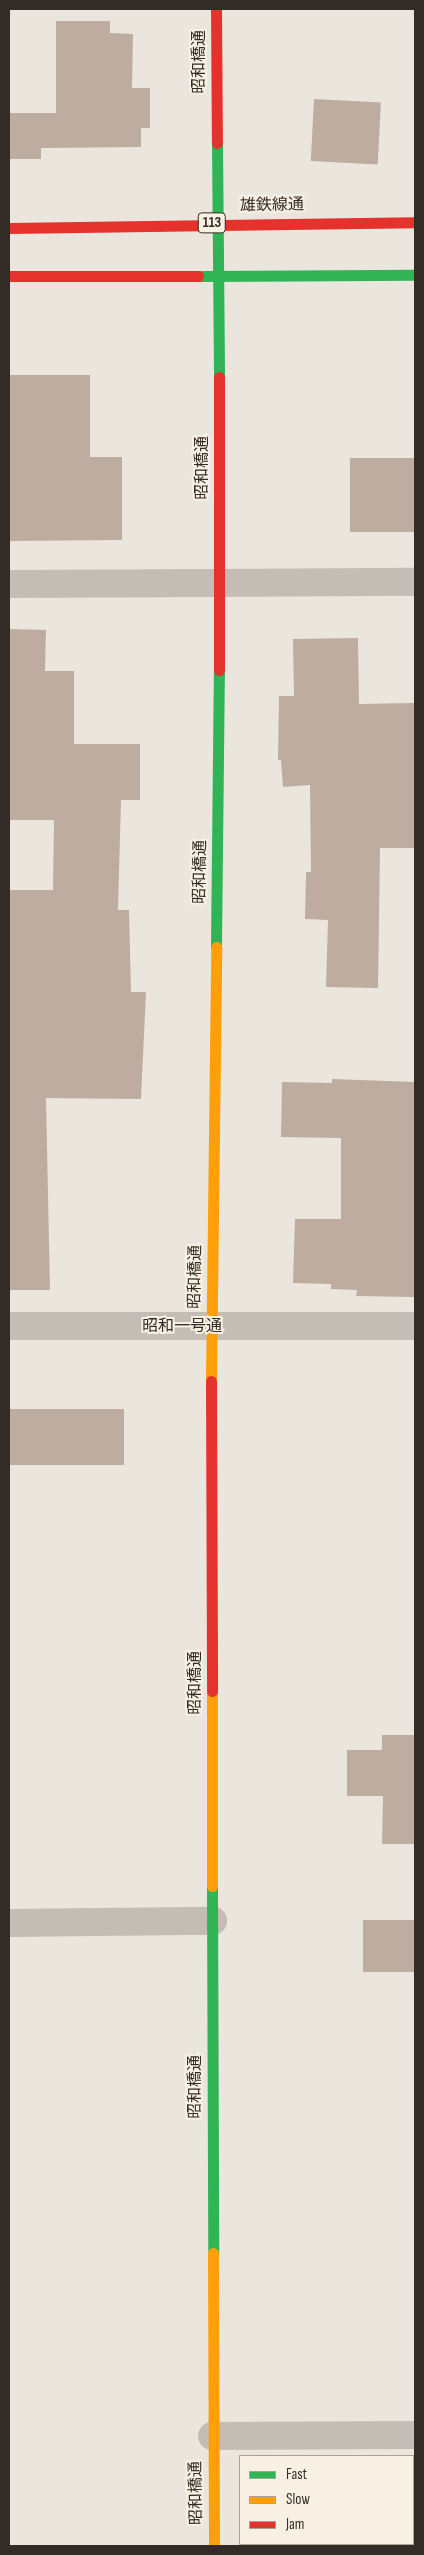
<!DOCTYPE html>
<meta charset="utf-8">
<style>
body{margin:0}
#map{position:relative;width:424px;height:2555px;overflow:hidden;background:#eae6dd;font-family:"Sofia Sans Condensed","Noto Sans JP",sans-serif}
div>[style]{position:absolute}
.building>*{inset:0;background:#bdac9f;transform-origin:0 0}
.street>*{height:28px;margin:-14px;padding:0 14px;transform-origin:14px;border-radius:14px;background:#c3bdb6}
.fast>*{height:11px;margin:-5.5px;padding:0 5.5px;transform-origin:5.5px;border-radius:5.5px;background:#30b455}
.slow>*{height:11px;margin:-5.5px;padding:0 5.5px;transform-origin:5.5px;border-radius:5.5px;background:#ff9f0a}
.jam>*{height:11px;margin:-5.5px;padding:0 5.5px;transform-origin:5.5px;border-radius:5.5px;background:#e5322d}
span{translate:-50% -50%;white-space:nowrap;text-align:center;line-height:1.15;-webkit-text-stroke:4px #f8f1e3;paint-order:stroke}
.shield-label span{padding:1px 4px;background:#f8f1e3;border:1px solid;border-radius:4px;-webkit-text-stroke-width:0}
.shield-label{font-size:15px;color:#332b25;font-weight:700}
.street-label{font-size:16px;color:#332b25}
.frame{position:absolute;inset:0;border:10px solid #332b25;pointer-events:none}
.legend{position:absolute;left:239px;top:2455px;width:175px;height:90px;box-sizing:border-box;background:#f8f1e3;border:1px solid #a9a297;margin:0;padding:6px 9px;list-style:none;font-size:15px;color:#332b25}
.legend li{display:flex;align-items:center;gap:10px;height:25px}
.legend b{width:25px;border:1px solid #a9a297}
</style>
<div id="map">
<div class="building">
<div style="clip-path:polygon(56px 21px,110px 21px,110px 33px,133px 34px,132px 88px,150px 88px,150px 128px,141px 128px,141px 147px,41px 148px,41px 159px,9px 159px,9px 113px,56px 113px)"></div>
<div style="left:314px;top:99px;width:67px;height:62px;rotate:3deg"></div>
<div style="clip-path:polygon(9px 375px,90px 375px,90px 457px,122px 457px,122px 540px,9px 541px)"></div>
<div style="left:350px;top:458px;width:65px;height:74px"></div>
<div style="clip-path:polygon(9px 629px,46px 630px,45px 671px,74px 671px,74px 744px,140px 744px,140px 800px,121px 800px,118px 910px,129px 910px,131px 992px,146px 992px,141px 1099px,46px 1098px,50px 1290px,9px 1290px,9px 890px,53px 890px,54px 820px,9px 820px)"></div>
<div style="clip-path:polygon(358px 638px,359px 704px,415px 703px,415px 848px,380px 848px,378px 988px,326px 987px,328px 920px,305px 919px,306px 872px,311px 872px,310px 785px,283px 787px,281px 760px,278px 760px,279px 696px,294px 696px,293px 639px)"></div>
<div style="clip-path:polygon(332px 1079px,415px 1082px,415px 1297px,356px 1296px,357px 1290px,331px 1289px,331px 1284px,293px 1283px,295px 1219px,341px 1219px,341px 1138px,281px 1137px,282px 1082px,332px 1083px)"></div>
<div style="left:124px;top:1409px;width:56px;height:115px;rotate:90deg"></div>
<div style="clip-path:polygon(382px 1735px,415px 1735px,415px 1844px,382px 1844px,383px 1796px,347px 1796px,347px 1750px,382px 1750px)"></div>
<div style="left:415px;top:1920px;width:52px;height:52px;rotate:90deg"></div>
</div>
<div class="street">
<div style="left:9px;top:584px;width:406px;rotate:-0.3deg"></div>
<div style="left:9px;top:1326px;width:406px"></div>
<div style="left:9px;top:1923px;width:204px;rotate:-0.6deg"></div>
<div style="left:212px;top:2436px;width:203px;rotate:-0.3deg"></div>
</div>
<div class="fast">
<div style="left:217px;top:143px;width:234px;rotate:89.5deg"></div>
<div style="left:198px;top:276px;width:217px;rotate:-0.3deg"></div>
<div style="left:216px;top:947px;width:277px;rotate:-89.4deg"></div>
<div style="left:212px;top:1886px;width:367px;rotate:89.8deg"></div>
</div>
<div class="slow">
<div style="left:211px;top:1381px;width:434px;rotate:-89.3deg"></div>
<div style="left:212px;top:1691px;width:195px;rotate:90deg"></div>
<div style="left:213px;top:2253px;width:293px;rotate:89.8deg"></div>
</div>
<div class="jam">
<div style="left:216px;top:9px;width:134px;rotate:89.6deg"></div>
<div style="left:9px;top:228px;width:406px;rotate:-0.8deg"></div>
<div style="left:9px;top:276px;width:189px"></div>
<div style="left:219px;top:377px;width:293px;rotate:90deg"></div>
<div style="left:211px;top:1381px;width:310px;rotate:89.8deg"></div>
</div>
<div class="shield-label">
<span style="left:212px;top:223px">113</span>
</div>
<div class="street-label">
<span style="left:200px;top:62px;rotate:-90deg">昭和橋通</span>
<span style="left:272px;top:206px;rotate:-1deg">雄鉄線通</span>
<span style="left:203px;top:468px;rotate:-90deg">昭和橋通</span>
<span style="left:201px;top:872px;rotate:-89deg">昭和橋通</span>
<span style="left:196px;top:1277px;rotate:-89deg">昭和橋通</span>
<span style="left:182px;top:1327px">昭和一号通</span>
<span style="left:196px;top:1683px;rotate:-90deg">昭和橋通</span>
<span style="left:196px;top:2087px;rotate:-90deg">昭和橋通</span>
<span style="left:197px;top:2493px;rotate:-91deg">昭和橋通</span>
</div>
<div class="frame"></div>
<ul class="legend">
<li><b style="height:6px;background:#30b455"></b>Fast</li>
<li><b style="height:6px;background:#ff9f0a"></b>Slow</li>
<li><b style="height:6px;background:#e5322d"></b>Jam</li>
</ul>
</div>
